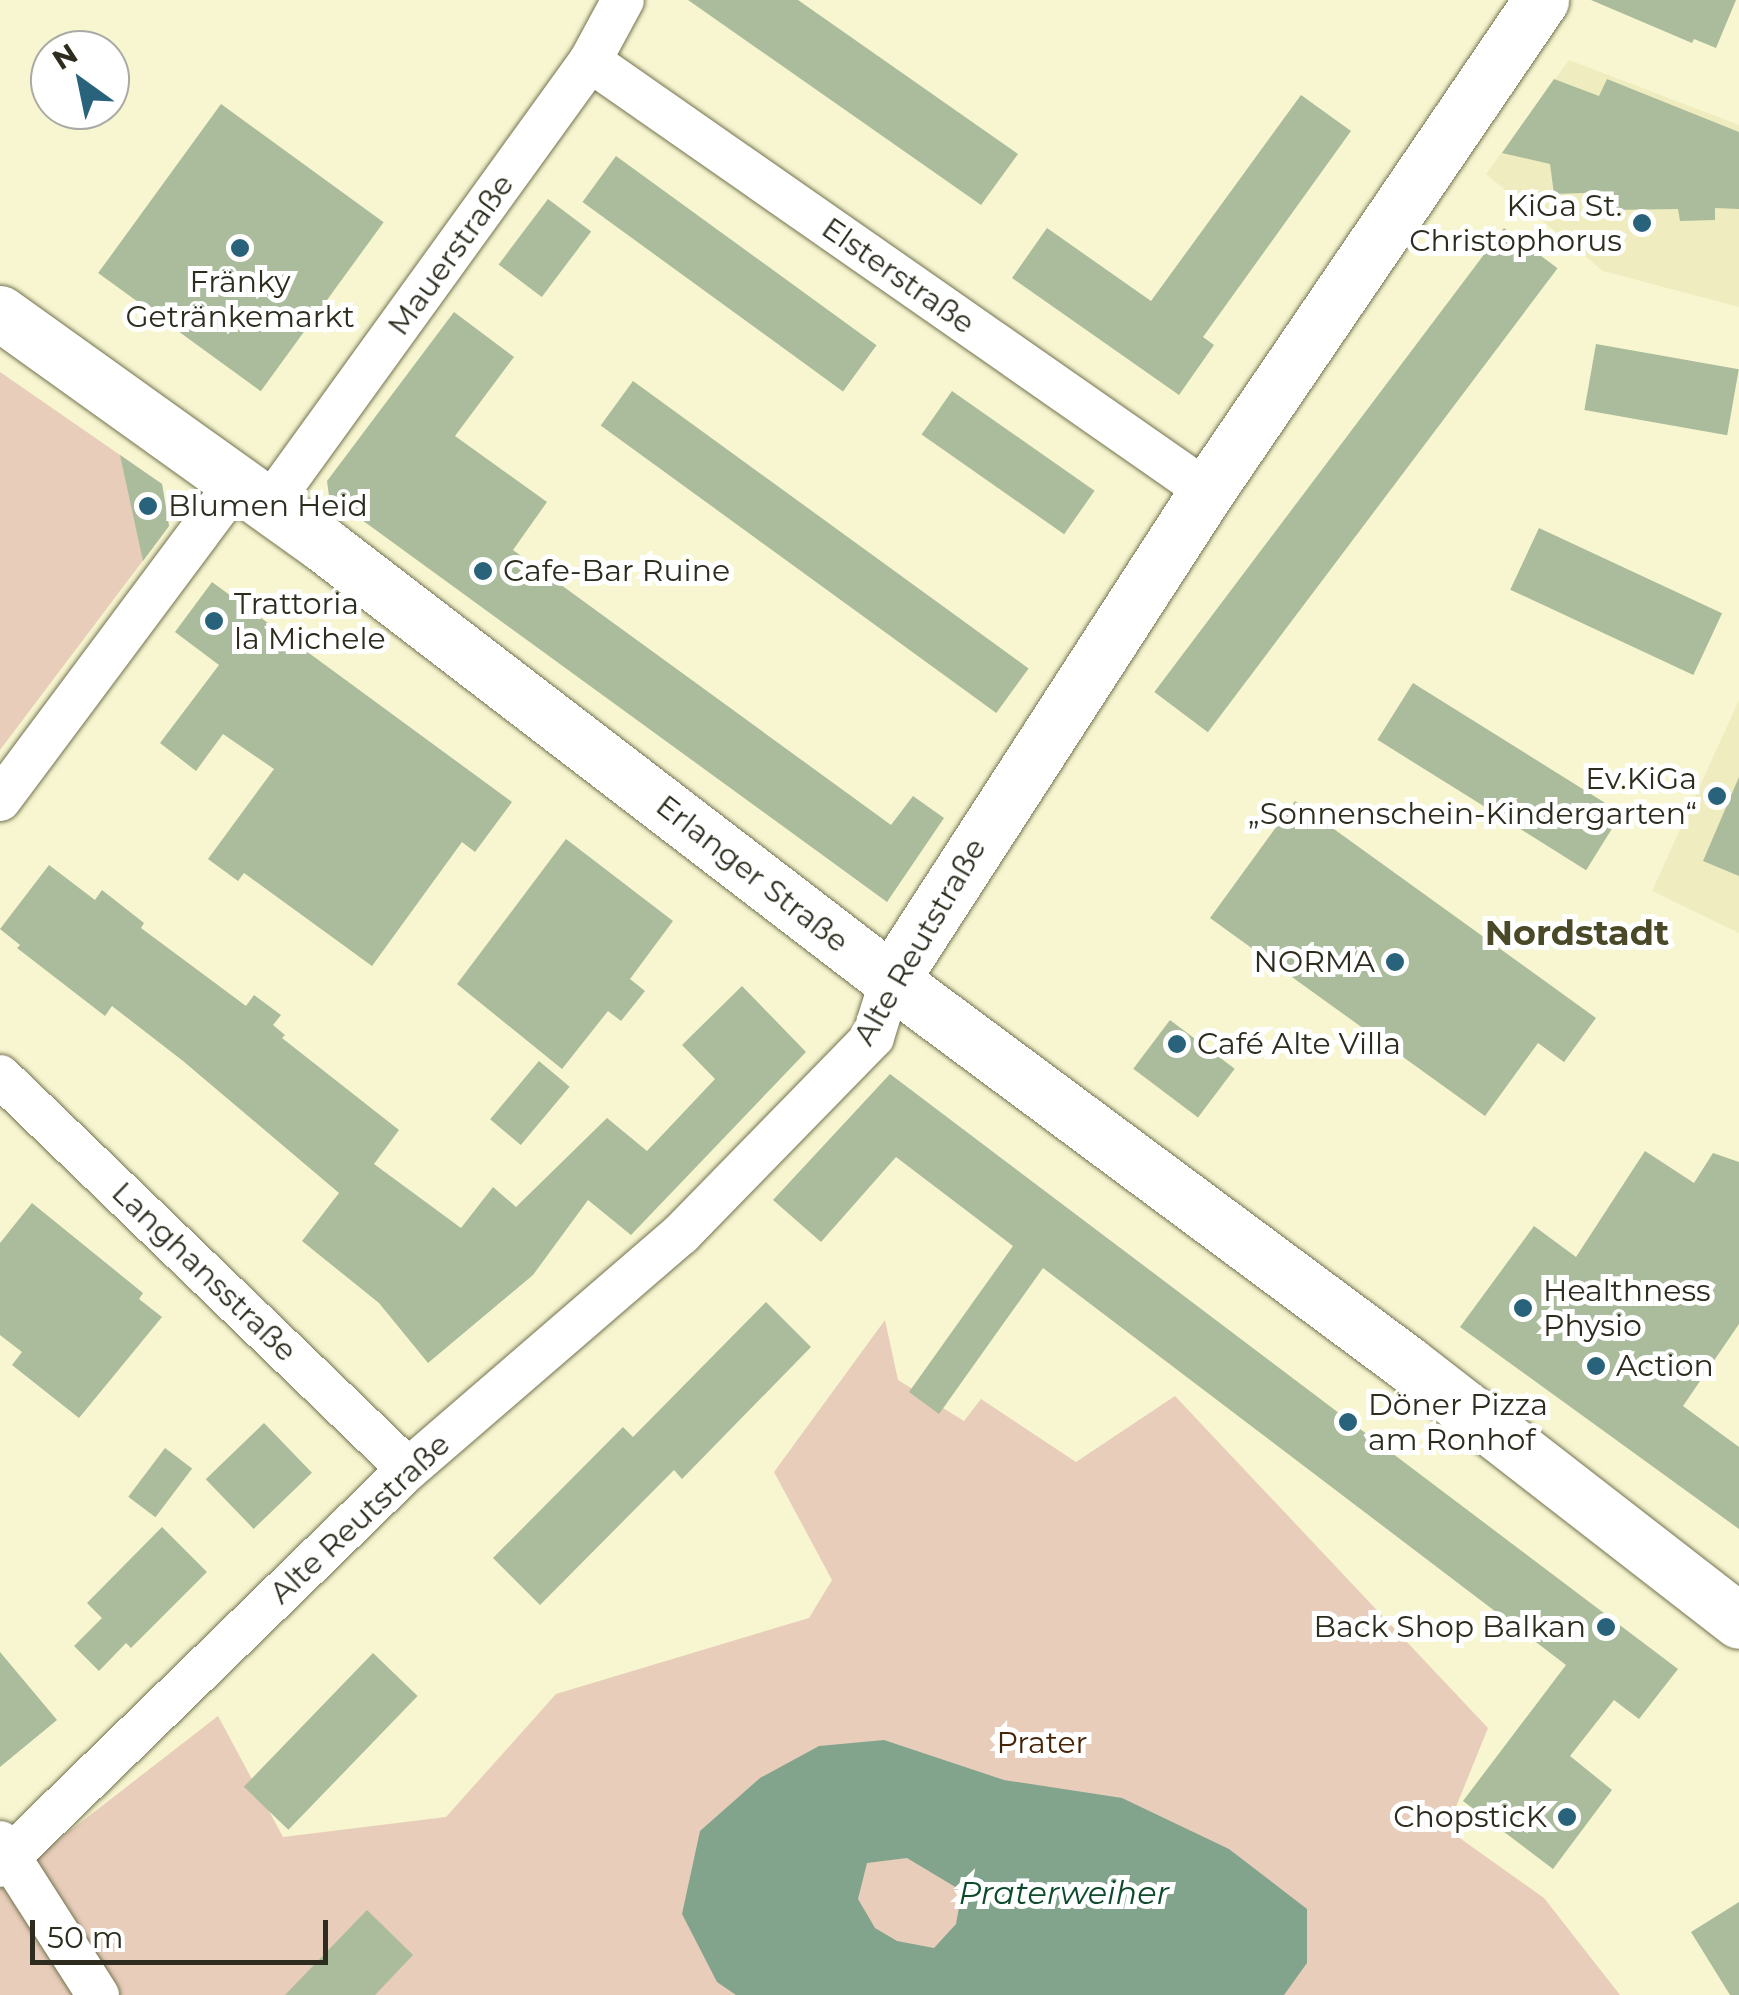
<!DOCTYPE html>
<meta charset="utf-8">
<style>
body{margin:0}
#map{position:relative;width:1739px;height:1995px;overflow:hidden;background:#f7f6d0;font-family:Montserrat,sans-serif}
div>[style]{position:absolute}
.built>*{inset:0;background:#efedbf}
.green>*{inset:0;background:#e8cdba}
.water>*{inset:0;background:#82a48d}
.building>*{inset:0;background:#aabc9b;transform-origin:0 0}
.roads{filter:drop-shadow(0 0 2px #737250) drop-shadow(0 0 2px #737250)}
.minor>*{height:42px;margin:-21px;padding:0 21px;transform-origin:21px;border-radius:21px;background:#fff}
.secondary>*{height:55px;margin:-27.5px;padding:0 27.5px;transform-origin:27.5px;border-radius:27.5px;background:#fff}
.dots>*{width:28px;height:28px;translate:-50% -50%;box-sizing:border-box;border:5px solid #fff;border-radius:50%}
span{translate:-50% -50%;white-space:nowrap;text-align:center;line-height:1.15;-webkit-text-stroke:10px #fff;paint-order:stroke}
.poi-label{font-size:30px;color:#2d2c1e}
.right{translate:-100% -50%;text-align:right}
.left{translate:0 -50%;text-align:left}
.street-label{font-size:30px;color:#2d2c1e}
.park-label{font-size:30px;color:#472509}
.water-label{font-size:32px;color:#0d4b2c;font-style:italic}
.quarter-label{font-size:35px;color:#494827;font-weight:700}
.north{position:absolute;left:30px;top:30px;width:100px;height:100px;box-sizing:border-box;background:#fff;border:2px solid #ababa5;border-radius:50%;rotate:327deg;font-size:28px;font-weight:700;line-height:40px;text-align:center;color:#2d2c1e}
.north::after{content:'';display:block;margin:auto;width:35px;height:45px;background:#29627b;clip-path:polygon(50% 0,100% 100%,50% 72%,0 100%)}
.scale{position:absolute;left:30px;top:1920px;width:298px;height:45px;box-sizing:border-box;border:5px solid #2d2c1e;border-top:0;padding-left:12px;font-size:30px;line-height:35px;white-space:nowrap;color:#2d2c1e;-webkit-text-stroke:8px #fff;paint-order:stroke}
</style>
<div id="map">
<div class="built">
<div style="clip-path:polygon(1569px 60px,1739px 125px,1739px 307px,1603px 271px,1486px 174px)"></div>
<div style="clip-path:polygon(1739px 700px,1739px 933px,1652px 891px)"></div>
</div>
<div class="green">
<div style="clip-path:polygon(0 372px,162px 484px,169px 526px,0 750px)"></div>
<div style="clip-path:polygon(885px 1320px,898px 1380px,964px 1421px,981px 1399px,1076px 1462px,1175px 1396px,1488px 1728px,1447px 1829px,1544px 1898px,1620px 1995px,0 1995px,0 1885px,218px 1716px,283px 1837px,446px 1817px,556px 1694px,809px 1618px,832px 1580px,774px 1472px)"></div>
</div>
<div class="water">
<div style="clip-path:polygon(evenodd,884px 1740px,1004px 1780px,1122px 1798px,1229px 1849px,1307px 1909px,1307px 1963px,1284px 1995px,736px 1995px,717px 1982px,682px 1914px,700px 1831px,760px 1778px,819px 1746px,884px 1740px,907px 1858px,962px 1891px,956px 1924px,934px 1948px,897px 1941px,875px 1928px,858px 1899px,867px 1863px,907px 1858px)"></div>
</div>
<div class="building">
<div style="clip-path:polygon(688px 0,798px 0,1018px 154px,981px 205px)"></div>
<div style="clip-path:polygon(1591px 0,1736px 0,1716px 48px,1694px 39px,1692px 43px)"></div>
<div style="clip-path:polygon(1554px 79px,1599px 96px,1607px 79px,1739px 132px,1739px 209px,1715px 208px,1715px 220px,1680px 221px,1678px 209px,1612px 210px,1612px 192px,1554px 194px,1550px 164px,1502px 153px)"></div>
<div style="clip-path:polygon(1301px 95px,1351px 131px,1203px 337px,1214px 345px,1179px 395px,1012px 278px,1047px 228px,1151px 301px)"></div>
<div style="left:221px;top:104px;width:201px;height:209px;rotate:36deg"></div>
<div style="left:616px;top:156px;width:322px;height:57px;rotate:36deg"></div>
<div style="left:548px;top:199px;width:54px;height:82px;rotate:37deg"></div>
<div style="left:1504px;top:228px;width:67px;height:581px;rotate:37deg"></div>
<div style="clip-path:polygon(454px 312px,514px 357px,455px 436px,547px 502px,513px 550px,891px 825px,913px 796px,944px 818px,887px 902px,329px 496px,327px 481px)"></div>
<div style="left:1596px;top:344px;width:145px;height:67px;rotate:10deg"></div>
<div style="left:633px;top:381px;width:489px;height:55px;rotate:36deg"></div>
<div style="left:952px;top:391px;width:174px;height:53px;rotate:35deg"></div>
<div style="clip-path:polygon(120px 455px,162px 484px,169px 526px,143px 561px)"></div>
<div style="left:1539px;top:528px;width:202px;height:68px;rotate:25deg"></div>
<div style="clip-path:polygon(212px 582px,512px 802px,475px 852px,462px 842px,372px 966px,244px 873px,238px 881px,208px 859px,274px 769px,223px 734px,196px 771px,160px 743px,219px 665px,175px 632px)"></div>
<div style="left:1413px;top:683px;width:246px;height:67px;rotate:32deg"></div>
<div style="clip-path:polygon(1739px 777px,1739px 876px,1703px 861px)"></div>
<div style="clip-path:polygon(1295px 801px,1596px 1018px,1564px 1062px,1538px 1043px,1485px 1116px,1210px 918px)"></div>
<div style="clip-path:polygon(566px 839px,673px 921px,630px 979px,645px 991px,621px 1021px,608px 1011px,562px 1069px,457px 984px)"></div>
<div style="clip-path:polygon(49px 865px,95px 900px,102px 890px,144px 923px,141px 928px,246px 1006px,254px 995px,281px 1015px,273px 1025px,285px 1035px,282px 1038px,399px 1130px,374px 1164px,461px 1228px,493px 1187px,516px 1207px,607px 1118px,647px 1151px,715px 1079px,682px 1045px,742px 986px,806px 1052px,631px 1235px,588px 1200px,533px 1275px,428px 1363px,379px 1303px,302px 1241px,339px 1193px,183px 1061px,112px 1006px,105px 1016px,17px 948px,20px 945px,0 929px)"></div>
<div style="left:1170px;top:1020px;width:81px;height:61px;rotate:37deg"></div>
<div style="left:539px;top:1061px;width:40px;height:76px;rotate:40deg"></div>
<div style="clip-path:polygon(890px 1074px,1678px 1669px,1639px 1719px,1614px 1700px,1570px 1756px,1612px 1790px,1553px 1869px,1463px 1801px,1566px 1665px,1043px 1268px,939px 1414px,909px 1392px,1013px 1246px,896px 1157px,821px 1242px,773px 1200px)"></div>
<div style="clip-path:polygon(1645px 1151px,1694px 1183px,1713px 1153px,1739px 1162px,1739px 1324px,1683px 1406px,1739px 1447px,1739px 1529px,1460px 1327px,1534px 1226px,1576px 1257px)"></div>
<div style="clip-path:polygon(32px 1203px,143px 1293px,139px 1299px,162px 1317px,79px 1418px,12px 1365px,22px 1352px,0 1335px,0 1243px)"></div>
<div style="clip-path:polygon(766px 1302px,811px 1347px,682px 1479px,674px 1470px,540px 1605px,493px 1558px,623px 1427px,633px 1437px)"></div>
<div style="left:264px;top:1423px;width:69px;height:81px;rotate:46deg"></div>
<div style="left:165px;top:1448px;width:34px;height:61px;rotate:37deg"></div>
<div style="clip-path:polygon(162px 1527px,207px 1572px,131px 1648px,126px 1643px,99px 1671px,74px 1646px,102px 1618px,87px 1603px)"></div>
<div style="clip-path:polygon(0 1652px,57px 1720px,0 1767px)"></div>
<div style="left:373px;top:1653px;width:62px;height:186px;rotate:44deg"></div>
<div style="clip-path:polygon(1739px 1902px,1739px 1995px,1730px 1995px,1691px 1932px)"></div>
<div style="clip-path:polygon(367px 1910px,413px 1955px,375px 1995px,285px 1995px)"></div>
</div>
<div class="roads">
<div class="minor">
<div style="left:590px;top:61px;width:752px;rotate:34.87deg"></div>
<div style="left:270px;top:504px;width:546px;rotate:-54.16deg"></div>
<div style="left:590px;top:61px;width:69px;rotate:-61.6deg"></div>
<div style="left:0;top:800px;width:398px;rotate:-53.3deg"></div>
<div style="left:0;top:1076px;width:566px;rotate:43.93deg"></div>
<div style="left:0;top:1842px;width:182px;rotate:57.4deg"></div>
<div style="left:0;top:1866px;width:564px;rotate:-44.21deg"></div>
<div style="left:404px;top:1473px;width:366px;rotate:-40.8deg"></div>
<div style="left:681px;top:1234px;width:275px;rotate:-45.7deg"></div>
<div style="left:873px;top:1037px;width:60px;rotate:-72.5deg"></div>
</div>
<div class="secondary">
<div style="left:0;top:313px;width:398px;rotate:35.6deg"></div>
<div style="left:324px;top:545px;width:715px;rotate:37.5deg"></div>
<div style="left:891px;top:980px;width:644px;rotate:36.6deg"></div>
<div style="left:1408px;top:1364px;width:419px;rotate:37.8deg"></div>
<div style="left:891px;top:980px;width:582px;rotate:-57.13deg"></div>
<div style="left:1207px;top:491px;width:594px;rotate:-55.77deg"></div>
</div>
</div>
<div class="dots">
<div style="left:1642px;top:223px;background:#29627b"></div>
<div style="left:240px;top:248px;background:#29627b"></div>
<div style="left:148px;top:506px;background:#29627b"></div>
<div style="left:483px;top:571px;background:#29627b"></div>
<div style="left:214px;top:621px;background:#29627b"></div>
<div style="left:1717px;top:796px;background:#29627b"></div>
<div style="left:1395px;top:962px;background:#29627b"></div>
<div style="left:1177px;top:1044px;background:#29627b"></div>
<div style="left:1523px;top:1308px;background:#29627b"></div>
<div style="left:1596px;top:1366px;background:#29627b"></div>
<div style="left:1348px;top:1422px;background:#29627b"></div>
<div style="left:1606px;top:1627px;background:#29627b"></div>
<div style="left:1567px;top:1817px;background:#29627b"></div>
</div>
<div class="poi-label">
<span class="right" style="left:1622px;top:223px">KiGa St.<br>Christophorus</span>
<span style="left:240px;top:299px">Fränky<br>Getränkemarkt</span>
<span class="left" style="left:168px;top:506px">Blumen Heid</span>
<span class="left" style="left:503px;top:571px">Cafe-Bar Ruine</span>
<span class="left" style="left:234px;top:621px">Trattoria<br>la Michele</span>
<span class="right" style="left:1697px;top:796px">Ev.KiGa<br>„Sonnenschein-Kindergarten“</span>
<span class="right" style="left:1375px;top:962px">NORMA</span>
<span class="left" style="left:1197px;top:1044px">Café Alte Villa</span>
<span class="left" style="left:1543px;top:1308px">Healthness<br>Physio</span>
<span class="left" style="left:1616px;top:1366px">Action</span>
<span class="left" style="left:1368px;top:1422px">Döner Pizza<br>am Ronhof</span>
<span class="right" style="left:1586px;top:1627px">Back Shop Balkan</span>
<span class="right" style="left:1547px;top:1817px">ChopsticK</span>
</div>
<div class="street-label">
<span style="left:451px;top:255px;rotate:-54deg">Mauerstraße</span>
<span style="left:898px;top:276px;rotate:35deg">Elsterstraße</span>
<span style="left:752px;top:874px;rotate:38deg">Erlanger Straße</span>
<span style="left:920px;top:942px;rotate:-60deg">Alte Reutstraße</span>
<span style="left:204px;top:1272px;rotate:44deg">Langhansstraße</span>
<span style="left:360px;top:1519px;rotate:-43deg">Alte Reutstraße</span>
</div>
<div class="park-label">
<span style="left:1042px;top:1743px">Prater</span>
</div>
<div class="water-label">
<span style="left:1064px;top:1893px">Praterweiher</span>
</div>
<div class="quarter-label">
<span style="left:1577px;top:933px">Nordstadt</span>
</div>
<div class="north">N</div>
<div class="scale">50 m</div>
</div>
